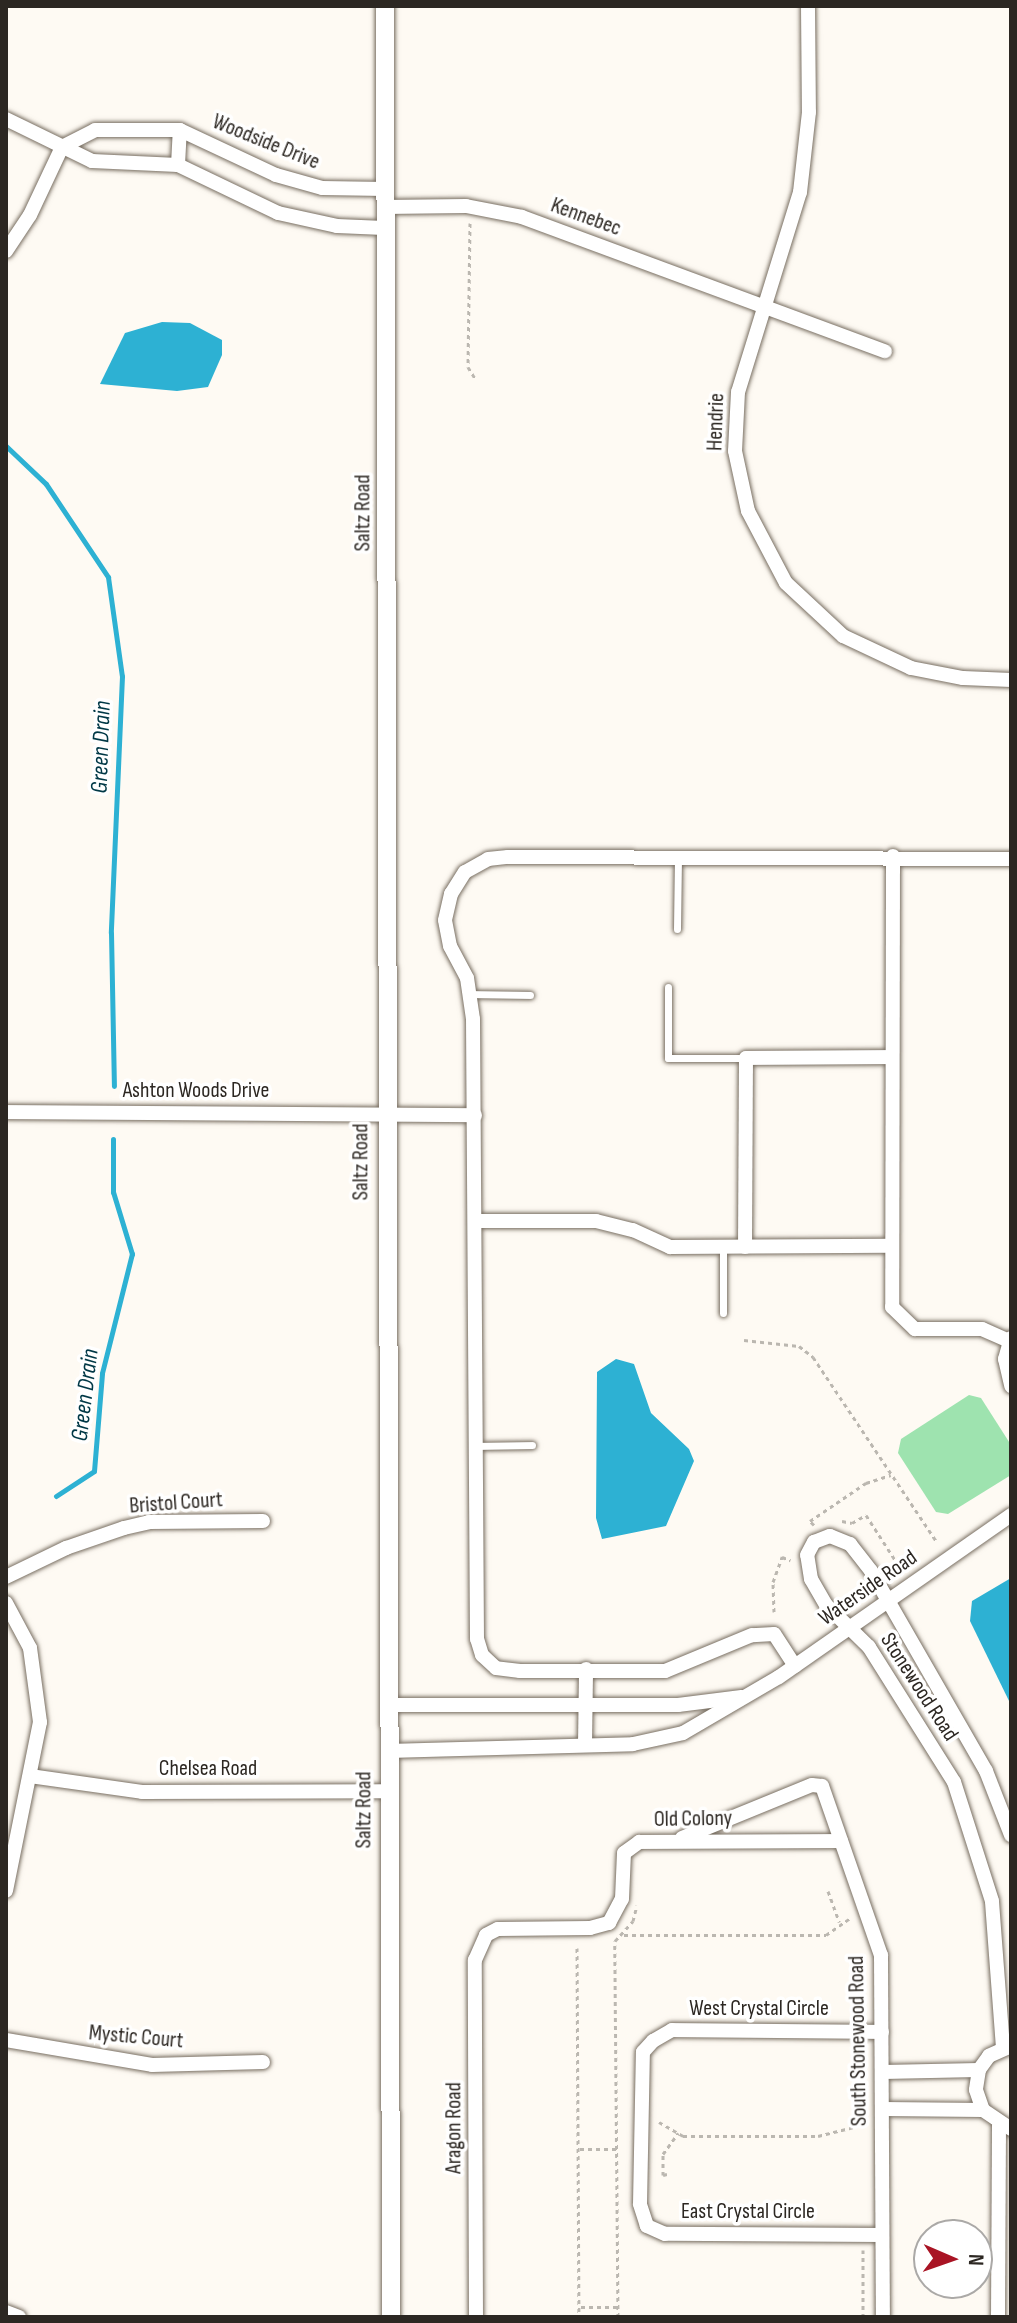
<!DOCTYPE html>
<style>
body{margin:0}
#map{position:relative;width:1017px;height:2323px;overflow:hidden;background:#fefaf3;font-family:"Sofia Sans Condensed",sans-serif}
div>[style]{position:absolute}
.green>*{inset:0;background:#9ee3af}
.water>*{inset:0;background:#2db1d3}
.stream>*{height:5px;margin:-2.5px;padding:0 2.5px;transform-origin:2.5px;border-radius:2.5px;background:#2db1d3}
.path>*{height:3px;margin-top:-1.5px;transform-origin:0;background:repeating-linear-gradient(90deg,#bbb7b0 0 4px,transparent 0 8px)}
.roads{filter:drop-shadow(0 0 2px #786e61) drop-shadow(0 0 2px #786e61)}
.service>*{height:7px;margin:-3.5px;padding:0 3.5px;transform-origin:3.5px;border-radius:3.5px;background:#fff}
.minor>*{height:14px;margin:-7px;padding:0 7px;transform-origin:7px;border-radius:7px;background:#fff}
.tertiary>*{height:18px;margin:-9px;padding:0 9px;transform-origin:9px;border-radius:9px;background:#fff}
span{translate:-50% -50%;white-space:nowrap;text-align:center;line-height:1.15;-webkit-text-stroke:7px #fff;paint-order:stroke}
.street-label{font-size:22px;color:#2c2722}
.water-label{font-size:24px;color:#003846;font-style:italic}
.frame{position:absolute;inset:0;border:8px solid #2c2722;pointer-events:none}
.north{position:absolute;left:913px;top:2219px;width:80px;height:80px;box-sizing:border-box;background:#fff;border:2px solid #aba9a7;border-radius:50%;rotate:92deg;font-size:22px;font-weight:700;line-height:32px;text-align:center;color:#2c2722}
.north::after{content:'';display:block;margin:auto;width:28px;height:36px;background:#a91424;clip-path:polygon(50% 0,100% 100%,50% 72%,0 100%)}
</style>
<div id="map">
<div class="green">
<div style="clip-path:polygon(969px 1395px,981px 1398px,1011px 1445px,1011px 1475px,948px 1514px,936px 1512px,898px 1453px,901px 1439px)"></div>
</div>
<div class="water">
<div style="clip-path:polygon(162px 322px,190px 323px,222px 340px,222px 355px,208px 387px,177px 391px,100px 384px,125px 333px)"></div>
<div style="clip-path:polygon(616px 1359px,634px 1364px,651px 1413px,689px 1449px,694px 1461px,666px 1526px,602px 1539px,596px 1518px,597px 1372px)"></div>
<div style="clip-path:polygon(1011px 1578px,1011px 1705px,970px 1621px,972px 1601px)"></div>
</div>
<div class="stream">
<div style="left:6px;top:446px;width:55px;rotate:43.5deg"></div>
<div style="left:46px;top:484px;width:112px;rotate:56.3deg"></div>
<div style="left:108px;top:577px;width:100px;rotate:82deg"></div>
<div style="left:122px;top:676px;width:257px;rotate:92.5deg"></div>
<div style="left:111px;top:933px;width:153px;rotate:88.9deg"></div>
<div style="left:56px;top:1496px;width:45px;rotate:-33.3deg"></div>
<div style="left:94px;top:1471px;width:98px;rotate:-85.3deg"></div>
<div style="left:102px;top:1373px;width:123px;rotate:-75.9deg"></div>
<div style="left:132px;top:1254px;width:65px;rotate:-107deg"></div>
<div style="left:113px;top:1192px;width:53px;rotate:-90deg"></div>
</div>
<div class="path">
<div style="left:470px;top:223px;width:144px;rotate:90.8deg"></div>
<div style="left:468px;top:367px;width:15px;rotate:58deg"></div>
<div style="left:744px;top:1340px;width:55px;rotate:6.2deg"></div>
<div style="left:799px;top:1346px;width:18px;rotate:38deg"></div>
<div style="left:813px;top:1357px;width:221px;rotate:56.2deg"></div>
<div style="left:842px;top:1521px;width:10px;rotate:11deg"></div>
<div style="left:852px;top:1523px;width:16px;rotate:-30deg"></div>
<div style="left:866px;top:1515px;width:64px;rotate:57.1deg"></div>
<div style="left:814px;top:1525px;width:6px;rotate:-135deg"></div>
<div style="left:810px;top:1521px;width:68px;rotate:-34.2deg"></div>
<div style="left:866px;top:1483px;width:26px;rotate:-18deg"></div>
<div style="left:774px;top:1612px;width:30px;rotate:-92deg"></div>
<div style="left:773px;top:1582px;width:27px;rotate:-70deg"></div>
<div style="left:782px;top:1557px;width:9px;rotate:21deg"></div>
<div style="left:828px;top:1891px;width:33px;rotate:70deg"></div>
<div style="left:624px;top:1935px;width:202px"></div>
<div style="left:826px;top:1935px;width:29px;rotate:-35deg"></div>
<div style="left:577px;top:1948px;width:369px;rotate:89.7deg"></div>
<div style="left:659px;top:2122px;width:28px;rotate:30deg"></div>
<div style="left:683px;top:2136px;width:135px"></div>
<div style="left:818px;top:2136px;width:37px;rotate:-14deg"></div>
<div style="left:580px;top:2149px;width:36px"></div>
<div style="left:667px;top:2174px;width:4px;rotate:166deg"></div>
<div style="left:663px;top:2175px;width:21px;rotate:-90deg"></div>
<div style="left:663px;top:2154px;width:26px;rotate:-54deg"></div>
<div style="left:581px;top:2307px;width:36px"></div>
<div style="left:618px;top:2317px;width:376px;rotate:-90.5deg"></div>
<div style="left:615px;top:1941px;width:27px;rotate:-48deg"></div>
<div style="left:633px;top:1921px;width:16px;rotate:-76deg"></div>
<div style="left:863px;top:2317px;width:67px;rotate:-90deg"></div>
</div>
<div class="roads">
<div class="service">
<div style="left:677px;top:929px;width:72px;rotate:-89.2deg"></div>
<div style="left:668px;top:987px;width:71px;rotate:90deg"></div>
<div style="left:668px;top:1058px;width:78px"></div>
<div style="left:469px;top:994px;width:61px;rotate:0.9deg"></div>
<div style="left:723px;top:1247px;width:66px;rotate:90deg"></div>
<div style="left:476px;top:1446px;width:56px;rotate:-1deg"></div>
</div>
<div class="minor">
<div style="left:808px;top:6px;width:106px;rotate:89.5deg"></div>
<div style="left:809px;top:112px;width:81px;rotate:96.4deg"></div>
<div style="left:800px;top:192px;width:209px;rotate:107.2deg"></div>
<div style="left:738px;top:392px;width:59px;rotate:92.9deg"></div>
<div style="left:735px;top:451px;width:61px;rotate:77.8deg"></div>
<div style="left:748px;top:511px;width:81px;rotate:62.2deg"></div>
<div style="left:786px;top:583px;width:78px;rotate:42.9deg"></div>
<div style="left:843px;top:636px;width:75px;rotate:25.2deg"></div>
<div style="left:911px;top:668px;width:53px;rotate:10.9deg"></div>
<div style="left:963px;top:678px;width:48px;rotate:2.4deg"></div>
<div style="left:6px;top:119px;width:96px;rotate:26deg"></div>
<div style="left:92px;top:161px;width:86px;rotate:2.7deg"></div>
<div style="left:178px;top:165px;width:111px;rotate:25.6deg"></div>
<div style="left:278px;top:213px;width:60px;rotate:12.4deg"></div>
<div style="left:337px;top:226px;width:47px;rotate:2.4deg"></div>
<div style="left:62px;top:147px;width:37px;rotate:-27deg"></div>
<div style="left:95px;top:130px;width:85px"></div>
<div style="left:180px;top:130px;width:106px;rotate:25.1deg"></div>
<div style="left:276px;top:175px;width:48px;rotate:15.8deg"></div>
<div style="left:322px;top:188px;width:63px;rotate:0.9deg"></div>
<div style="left:178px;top:165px;width:35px;rotate:-87deg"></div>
<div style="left:384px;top:207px;width:82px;rotate:-0.7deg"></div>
<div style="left:466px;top:206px;width:57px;rotate:11.1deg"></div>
<div style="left:522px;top:217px;width:387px;rotate:20.3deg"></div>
<div style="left:6px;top:251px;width:43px;rotate:-56.3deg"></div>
<div style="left:30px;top:215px;width:75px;rotate:-64.8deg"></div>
<div style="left:893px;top:856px;width:451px;rotate:90.1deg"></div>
<div style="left:892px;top:1307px;width:32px;rotate:44deg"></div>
<div style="left:915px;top:1329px;width:67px"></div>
<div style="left:982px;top:1329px;width:30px;rotate:24deg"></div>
<div style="left:6px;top:1112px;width:469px;rotate:0.4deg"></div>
<div style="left:476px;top:1221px;width:120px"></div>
<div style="left:596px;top:1221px;width:38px;rotate:14deg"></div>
<div style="left:633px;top:1230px;width:41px;rotate:24.7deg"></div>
<div style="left:670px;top:1247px;width:221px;rotate:-0.3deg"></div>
<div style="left:745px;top:1247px;width:189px;rotate:-89.7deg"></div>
<div style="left:746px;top:1058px;width:146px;rotate:-0.4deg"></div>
<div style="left:1011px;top:1338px;width:22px;rotate:106deg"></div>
<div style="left:1005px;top:1359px;width:28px;rotate:77deg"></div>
<div style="left:6px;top:1577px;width:67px;rotate:-25.8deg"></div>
<div style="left:66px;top:1548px;width:61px;rotate:-19deg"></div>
<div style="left:124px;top:1528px;width:26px;rotate:-13deg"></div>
<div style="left:149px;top:1522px;width:114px;rotate:-0.5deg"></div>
<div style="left:6px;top:1603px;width:51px;rotate:61.9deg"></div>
<div style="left:30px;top:1648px;width:75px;rotate:82.3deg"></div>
<div style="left:40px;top:1722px;width:172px;rotate:101.4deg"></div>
<div style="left:795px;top:1666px;width:38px;rotate:-123deg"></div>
<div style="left:774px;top:1634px;width:22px;rotate:177deg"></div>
<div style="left:752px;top:1635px;width:94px;rotate:157.5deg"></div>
<div style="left:665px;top:1671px;width:145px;rotate:180deg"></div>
<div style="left:520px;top:1671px;width:24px;rotate:-173deg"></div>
<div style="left:496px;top:1668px;width:19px;rotate:-137deg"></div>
<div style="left:482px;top:1655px;width:17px;rotate:-107deg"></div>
<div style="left:477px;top:1639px;width:620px;rotate:-90.37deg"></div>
<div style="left:473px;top:1019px;width:41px;rotate:-98.3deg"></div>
<div style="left:467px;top:978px;width:36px;rotate:-118deg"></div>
<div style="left:450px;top:946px;width:26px;rotate:-101deg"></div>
<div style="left:445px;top:920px;width:27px;rotate:-77deg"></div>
<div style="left:451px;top:894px;width:26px;rotate:-58deg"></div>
<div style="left:465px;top:872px;width:26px;rotate:-29deg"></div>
<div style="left:488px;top:859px;width:20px;rotate:-6deg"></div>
<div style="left:508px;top:857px;width:503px;rotate:0.23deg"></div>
<div style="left:387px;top:1705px;width:291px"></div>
<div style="left:678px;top:1705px;width:64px;rotate:-7.2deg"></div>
<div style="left:585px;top:1745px;width:76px;rotate:-89.2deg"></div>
<div style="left:388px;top:1751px;width:245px;rotate:-1.6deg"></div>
<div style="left:633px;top:1744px;width:51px;rotate:-12.4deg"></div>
<div style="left:683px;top:1733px;width:111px;rotate:-30.3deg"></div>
<div style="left:779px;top:1677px;width:283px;rotate:-34.9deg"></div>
<div style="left:30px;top:1776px;width:113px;rotate:8.1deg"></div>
<div style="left:142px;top:1792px;width:246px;rotate:-0.2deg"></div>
<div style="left:682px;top:1838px;width:140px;rotate:-22.2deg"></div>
<div style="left:812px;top:1785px;width:10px;rotate:6deg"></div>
<div style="left:822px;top:1786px;width:179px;rotate:70.8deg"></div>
<div style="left:881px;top:1955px;width:362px;rotate:89.7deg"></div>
<div style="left:6px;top:2040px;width:148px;rotate:9.7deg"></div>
<div style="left:152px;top:2065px;width:111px;rotate:-1.5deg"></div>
<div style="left:1011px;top:2046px;width:24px;rotate:156deg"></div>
<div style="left:989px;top:2056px;width:17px;rotate:126deg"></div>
<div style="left:979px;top:2070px;width:20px;rotate:99deg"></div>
<div style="left:976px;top:2090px;width:21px;rotate:71deg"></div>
<div style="left:983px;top:2110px;width:34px;rotate:34deg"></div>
<div style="left:1003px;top:2048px;width:147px;rotate:-94.3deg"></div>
<div style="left:992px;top:1901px;width:125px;rotate:-107.7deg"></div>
<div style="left:954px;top:1782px;width:160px;rotate:-122.2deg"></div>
<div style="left:869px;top:1647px;width:60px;rotate:-135.7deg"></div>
<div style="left:826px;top:1605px;width:30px;rotate:-120deg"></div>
<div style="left:811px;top:1579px;width:24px;rotate:-99deg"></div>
<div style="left:807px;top:1555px;width:15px;rotate:-62deg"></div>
<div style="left:814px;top:1542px;width:17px;rotate:-21deg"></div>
<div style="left:830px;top:1536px;width:22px;rotate:22deg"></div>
<div style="left:850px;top:1544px;width:34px;rotate:52deg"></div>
<div style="left:871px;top:1571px;width:231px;rotate:60.1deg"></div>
<div style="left:986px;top:1771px;width:69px;rotate:68.7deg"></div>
<div style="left:883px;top:2072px;width:96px;rotate:-1.2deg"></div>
<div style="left:883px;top:2109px;width:100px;rotate:0.6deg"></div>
<div style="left:882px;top:2235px;width:217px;rotate:-179.7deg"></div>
<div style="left:665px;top:2234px;width:20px;rotate:-156deg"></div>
<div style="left:647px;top:2226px;width:23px;rotate:-108deg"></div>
<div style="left:640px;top:2204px;width:152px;rotate:-88.9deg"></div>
<div style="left:643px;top:2052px;width:15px;rotate:-48deg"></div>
<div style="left:653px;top:2041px;width:22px;rotate:-30deg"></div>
<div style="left:672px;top:2030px;width:210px;rotate:0.5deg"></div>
<div style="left:6px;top:2312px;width:14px;rotate:21deg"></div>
<div style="left:476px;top:2317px;width:357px;rotate:-90.2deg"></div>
<div style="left:475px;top:1960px;width:27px;rotate:-66deg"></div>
<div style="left:486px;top:1935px;width:13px;rotate:-27deg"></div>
<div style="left:498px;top:1929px;width:92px;rotate:-0.6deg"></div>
<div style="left:590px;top:1928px;width:20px;rotate:-15deg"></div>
<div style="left:609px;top:1923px;width:27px;rotate:-62deg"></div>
<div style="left:622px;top:1899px;width:46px;rotate:-87.5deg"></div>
<div style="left:624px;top:1853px;width:19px;rotate:-36deg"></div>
<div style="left:639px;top:1842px;width:202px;rotate:-0.3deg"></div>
<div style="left:998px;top:2317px;width:192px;rotate:-89.7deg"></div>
</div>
<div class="tertiary">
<div style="left:385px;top:6px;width:2311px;rotate:89.85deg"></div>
</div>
</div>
<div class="street-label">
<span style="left:266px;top:142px;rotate:22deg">Woodside Drive</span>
<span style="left:586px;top:217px;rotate:20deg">Kennebec</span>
<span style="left:716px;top:422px;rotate:-88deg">Hendrie</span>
<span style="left:363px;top:513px;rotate:-90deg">Saltz Road</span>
<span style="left:196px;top:1091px">Ashton Woods Drive</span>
<span style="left:361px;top:1162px;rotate:-90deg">Saltz Road</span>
<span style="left:176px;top:1503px;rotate:-4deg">Bristol Court</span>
<span style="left:868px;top:1588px;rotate:-35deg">Waterside Road</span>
<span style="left:919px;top:1687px;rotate:57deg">Stonewood Road</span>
<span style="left:208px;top:1769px">Chelsea Road</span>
<span style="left:364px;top:1810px;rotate:-90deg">Saltz Road</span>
<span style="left:693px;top:1819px;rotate:-1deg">Old Colony</span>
<span style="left:759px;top:2009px">West Crystal Circle</span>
<span style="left:136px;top:2037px;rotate:5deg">Mystic Court</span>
<span style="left:858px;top:2041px;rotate:-91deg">South Stonewood Road</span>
<span style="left:454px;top:2128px;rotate:-90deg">Aragon Road</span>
<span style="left:748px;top:2212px">East Crystal Circle</span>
</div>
<div class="water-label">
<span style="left:101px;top:747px;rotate:-88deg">Green Drain</span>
<span style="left:85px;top:1395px;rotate:-83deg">Green Drain</span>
</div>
<div class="frame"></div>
<div class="north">N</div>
</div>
